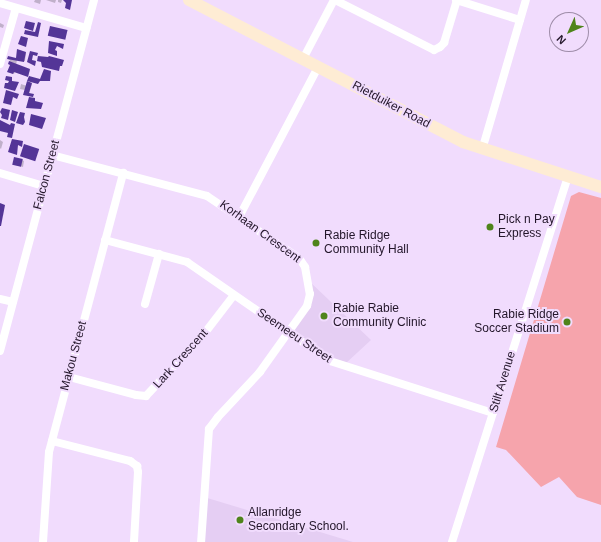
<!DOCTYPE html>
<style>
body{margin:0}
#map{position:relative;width:601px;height:542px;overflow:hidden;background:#f1dcfd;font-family:Helvetica,sans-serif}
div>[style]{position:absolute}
.built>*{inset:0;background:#e5cef3}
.green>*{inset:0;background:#f6a4ac}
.shadow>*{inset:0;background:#0003}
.building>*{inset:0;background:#543597;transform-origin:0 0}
.street>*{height:8px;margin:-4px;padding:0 4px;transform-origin:4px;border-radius:4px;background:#fff}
.secondary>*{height:12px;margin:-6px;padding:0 6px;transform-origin:6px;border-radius:6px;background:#feecd4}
.dots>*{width:11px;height:11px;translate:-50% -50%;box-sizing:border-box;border:2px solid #f1dcfd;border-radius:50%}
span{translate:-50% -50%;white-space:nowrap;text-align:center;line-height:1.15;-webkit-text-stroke:4px #f1dcfd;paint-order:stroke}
.street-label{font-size:12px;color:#23162a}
.poi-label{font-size:12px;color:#23162a}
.left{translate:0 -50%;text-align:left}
.right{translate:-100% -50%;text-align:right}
.north{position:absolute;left:549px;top:12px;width:40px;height:40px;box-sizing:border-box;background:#f1dcfd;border:1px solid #9f8da9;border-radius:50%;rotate:225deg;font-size:11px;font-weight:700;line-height:16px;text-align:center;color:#23162a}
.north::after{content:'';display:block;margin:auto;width:14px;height:18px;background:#4f841b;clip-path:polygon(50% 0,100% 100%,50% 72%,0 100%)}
</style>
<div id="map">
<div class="built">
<div style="clip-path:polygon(309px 281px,371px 340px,345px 364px,330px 358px,291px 331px,312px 301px)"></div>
<div style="clip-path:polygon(204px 497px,353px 542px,201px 542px)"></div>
</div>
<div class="green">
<div style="clip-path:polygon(579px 192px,601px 198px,601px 505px,577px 497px,559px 477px,541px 487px,506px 450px,496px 447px,571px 196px)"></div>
</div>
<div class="shadow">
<div style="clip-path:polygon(35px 0,41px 0,40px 4px,34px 2px)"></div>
<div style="clip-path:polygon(46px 0,56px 0,55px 3px)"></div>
<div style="clip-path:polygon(58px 0,62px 0,61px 3px,58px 2px)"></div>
<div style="clip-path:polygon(0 23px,4px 25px,3px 28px,0 27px)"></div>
<div style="clip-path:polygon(18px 50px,26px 53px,25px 61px,17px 60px,16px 65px,30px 70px,28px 76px,15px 72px,14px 74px,8px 72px,11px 64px,9px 63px,10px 60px,8px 59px,17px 59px)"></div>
<div style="clip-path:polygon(27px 83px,32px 84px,29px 94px,33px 97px,24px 94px,25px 90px,20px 89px,21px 84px,27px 86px)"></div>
<div style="clip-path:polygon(0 140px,3px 142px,1px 149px,0 148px)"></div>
<div style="clip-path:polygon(22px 160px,24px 161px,23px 167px,15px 165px)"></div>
</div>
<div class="building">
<div style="clip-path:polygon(63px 0,72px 0,70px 10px,65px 8px,66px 3px)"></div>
<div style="clip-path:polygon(26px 21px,35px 23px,33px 31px,24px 28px)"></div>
<div style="clip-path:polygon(38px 22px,41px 23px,38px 37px,24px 34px,25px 30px,35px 32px)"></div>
<div style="left:50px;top:26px;width:18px;height:10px;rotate:13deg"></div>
<div style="clip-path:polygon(21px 36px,28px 38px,26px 47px,18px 44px)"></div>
<div style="clip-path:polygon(49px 41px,64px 44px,63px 49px,57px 46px,55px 50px,57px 51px,57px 56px,48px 53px)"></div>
<div style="clip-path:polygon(17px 49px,26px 52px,24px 62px,7px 59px,8px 56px,16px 58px)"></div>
<div style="clip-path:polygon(30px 51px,38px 53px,37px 56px,33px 55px,32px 60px,36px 61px,35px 66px,27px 62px)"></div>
<div style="clip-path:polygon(38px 56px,48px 57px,49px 56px,64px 60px,62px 66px,60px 66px,59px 71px,42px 67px,41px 62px,37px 61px)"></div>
<div style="clip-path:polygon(9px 61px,30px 69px,28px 77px,14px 72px,13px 74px,7px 72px,10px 65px,8px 64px)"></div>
<div style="clip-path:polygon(44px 69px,51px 71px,50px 81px,40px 81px,38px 84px,27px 81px,29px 76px,40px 79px)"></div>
<div style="clip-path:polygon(6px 76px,12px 77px,12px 81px,19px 82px,15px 91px,4px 88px,5px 83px,8px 83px,9px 81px,5px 80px)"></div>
<div style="clip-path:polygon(27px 81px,32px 83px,29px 93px,34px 94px,33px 97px,23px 95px)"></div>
<div style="clip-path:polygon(6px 90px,19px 94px,17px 99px,13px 97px,11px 105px,3px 103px)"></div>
<div style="clip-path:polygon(29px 97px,35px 98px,35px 101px,43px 103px,41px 109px,26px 108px)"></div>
<div style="clip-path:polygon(2px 108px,10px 110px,8px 120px,1px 118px,2px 115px,0 112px)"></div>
<div style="clip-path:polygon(12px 110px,18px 112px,15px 122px,10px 120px)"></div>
<div style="clip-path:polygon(20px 112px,25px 113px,24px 117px,25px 122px,23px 125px,16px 123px)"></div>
<div style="clip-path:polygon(31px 114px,46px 118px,42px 129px,29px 125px)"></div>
<div style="clip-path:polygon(0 120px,10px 125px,11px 123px,15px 124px,12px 138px,7px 137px,8px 133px,0 131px)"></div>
<div style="clip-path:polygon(12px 139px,23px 141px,22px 147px,18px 145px,17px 155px,8px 152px)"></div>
<div style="left:24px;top:144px;width:16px;height:13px;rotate:18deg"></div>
<div style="left:14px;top:157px;width:9px;height:8px;rotate:13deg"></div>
<div style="clip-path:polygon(0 203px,5px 205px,1px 226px,0 226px)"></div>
</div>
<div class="street">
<div style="left:335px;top:0;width:111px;rotate:26.8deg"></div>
<div style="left:434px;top:50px;width:7px;rotate:-27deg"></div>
<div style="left:440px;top:47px;width:6px;rotate:-45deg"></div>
<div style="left:444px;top:43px;width:45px;rotate:-73.2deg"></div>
<div style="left:456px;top:0;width:67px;rotate:17.4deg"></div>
<div style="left:0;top:3px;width:90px;rotate:16.2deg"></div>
<div style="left:303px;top:59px;width:67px;rotate:-62.3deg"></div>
<div style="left:0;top:64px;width:58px;rotate:-74.1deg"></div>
<div style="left:482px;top:150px;width:156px;rotate:-73.7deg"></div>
<div style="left:52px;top:155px;width:160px;rotate:14.8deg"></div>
<div style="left:207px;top:196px;width:111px;rotate:34deg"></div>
<div style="left:299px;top:258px;width:11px;rotate:56deg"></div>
<div style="left:305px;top:267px;width:27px;rotate:80deg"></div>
<div style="left:310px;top:294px;width:12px;rotate:104deg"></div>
<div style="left:307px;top:306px;width:81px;rotate:125.5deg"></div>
<div style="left:260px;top:372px;width:62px;rotate:133deg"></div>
<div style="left:218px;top:417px;width:15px;rotate:127deg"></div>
<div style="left:209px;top:429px;width:113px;rotate:94deg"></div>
<div style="left:0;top:173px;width:46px;rotate:16.5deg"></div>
<div style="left:239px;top:217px;width:170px;rotate:-62.2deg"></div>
<div style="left:105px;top:240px;width:85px;rotate:15deg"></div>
<div style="left:187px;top:262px;width:174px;rotate:34.7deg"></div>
<div style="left:330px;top:361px;width:171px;rotate:17.7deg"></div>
<div style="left:0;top:299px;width:13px;rotate:13deg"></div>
<div style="left:145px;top:304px;width:52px;rotate:-74.4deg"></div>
<div style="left:0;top:351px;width:363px;rotate:-75deg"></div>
<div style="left:69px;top:377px;width:69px;rotate:15deg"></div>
<div style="left:136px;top:395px;width:10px;rotate:6deg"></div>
<div style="left:146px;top:396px;width:85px;rotate:-46.9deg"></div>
<div style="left:204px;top:334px;width:49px;rotate:-52.4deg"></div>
<div style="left:52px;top:441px;width:81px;rotate:14.4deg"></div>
<div style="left:130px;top:461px;width:9px;rotate:36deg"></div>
<div style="left:137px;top:466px;width:6px;rotate:81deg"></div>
<div style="left:138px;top:472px;width:70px;rotate:93.3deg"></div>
<div style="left:43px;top:542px;width:90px;rotate:-86.2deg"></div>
<div style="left:49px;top:452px;width:289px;rotate:-75.1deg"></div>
<div style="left:452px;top:542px;width:383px;rotate:-72.4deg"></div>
</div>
<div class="secondary">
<div style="left:189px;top:0;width:309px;rotate:27.4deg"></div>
<div style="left:463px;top:142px;width:145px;rotate:18.1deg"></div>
</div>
<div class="dots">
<div style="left:490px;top:227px;background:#4f841b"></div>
<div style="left:316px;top:243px;background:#4f841b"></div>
<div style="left:324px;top:316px;background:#4f841b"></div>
<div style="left:567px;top:322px;background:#4f841b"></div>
<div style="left:240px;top:520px;background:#4f841b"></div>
</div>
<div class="street-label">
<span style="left:391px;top:105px;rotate:28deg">Rietduiker Road</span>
<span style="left:47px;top:175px;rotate:-75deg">Falcon Street</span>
<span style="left:260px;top:232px;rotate:36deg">Korhaan Crescent</span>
<span style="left:294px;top:336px;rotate:34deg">Seemeeu Street</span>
<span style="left:74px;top:356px;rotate:-75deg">Makou Street</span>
<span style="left:181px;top:359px;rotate:-48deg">Lark Crescent</span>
<span style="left:503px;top:382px;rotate:-73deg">Stilt Avenue</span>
</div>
<div class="poi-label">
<span class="left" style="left:498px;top:227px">Pick n Pay<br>Express</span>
<span class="left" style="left:324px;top:243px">Rabie Ridge<br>Community Hall</span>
<span class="left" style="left:333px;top:316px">Rabie Rabie<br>Community Clinic</span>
<span class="right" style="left:559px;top:322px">Rabie Ridge<br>Soccer Stadium</span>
<span class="left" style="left:248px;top:520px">Allanridge<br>Secondary School.</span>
</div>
<div class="north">N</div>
</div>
